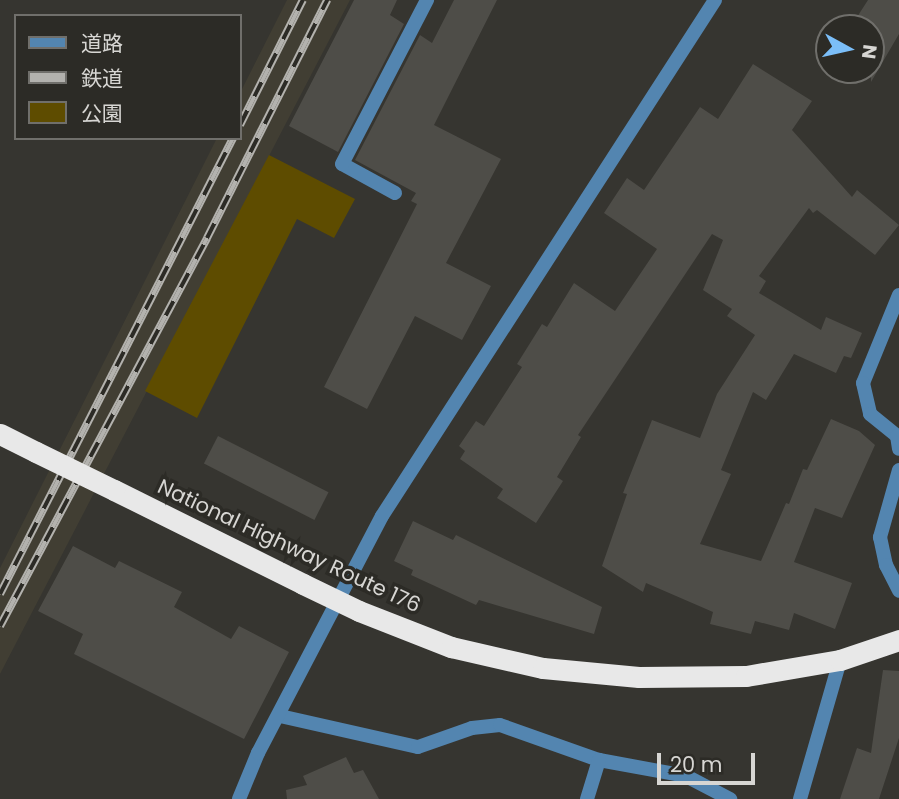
<!DOCTYPE html>
<meta charset="utf-8">
<style>
body{margin:0}
#map{position:relative;width:899px;height:799px;overflow:hidden;background:#363530;font-family:Poppins,"Noto Sans JP",sans-serif}
div>[style]{position:absolute}
.built>*{inset:0;background:#413e33}
.green>*{inset:0;background:#5e4c00}
.building>*{inset:0;background:#4e4d48;transform-origin:0 0}
.lane>*{height:14px;margin:-7px;padding:0 7px;transform-origin:7px;border-radius:7px;background:#5385b0}
.street>*{height:14px;margin:-7px;padding:0 7px;transform-origin:7px;border-radius:7px;background:#5385b0}
.highway>*{height:21px;margin:-10.5px;padding:0 10.5px;transform-origin:10.5px;border-radius:10.5px;background:#e8e8e8}
.rail>*{height:8px;margin-top:-4px;transform-origin:0;background:repeating-linear-gradient(90deg,#2c2b26 0 16px,#b3b2ae 0 32px);box-sizing:border-box;border-block:2px solid #b3b2ae}
.highway-bridge>*{height:21px;margin:-10.5px;padding:0 10.5px;transform-origin:10.5px;border-radius:10.5px;background:#e8e8e8}
span{translate:-50% -50%;white-space:nowrap;text-align:center;line-height:1.15;-webkit-text-stroke:7px #2c2b26;paint-order:stroke}
.street-label{font-size:21px;color:#d7d6d3}
.legend{position:absolute;left:14px;top:14px;width:228px;height:126px;box-sizing:border-box;background:#2c2b26;border:2px solid #706f6b;margin:0;padding:9px 12px;list-style:none;font-size:21px;color:#d7d6d3}
.legend li{display:flex;align-items:center;gap:14px;height:35px}
.legend b{width:35px;border:2px solid #706f6b}
.north{position:absolute;left:815px;top:14px;width:70px;height:70px;box-sizing:border-box;background:#2c2b26;border:2px solid #706f6b;border-radius:50%;rotate:98deg;font-size:19px;font-weight:700;line-height:28px;text-align:center;color:#d7d6d3}
.north::after{content:'';display:block;margin:auto;width:24px;height:32px;background:#7bbef8;clip-path:polygon(50% 0,100% 100%,50% 72%,0 100%)}
.scale{position:absolute;left:657px;top:753px;width:98px;height:32px;box-sizing:border-box;border:4px solid #d7d6d3;border-top:0;padding-left:9px;font-size:21px;line-height:24px;white-space:nowrap;color:#d7d6d3;-webkit-text-stroke:5px #2c2b26;paint-order:stroke}
</style>
<div id="map">
<div class="built">
<div style="clip-path:polygon(287px 0,350px 0,0 674px,0 568px,217px 138px,240px 138px,240px 93px)"></div>
</div>
<div class="green">
<div style="clip-path:polygon(269px 155px,355px 199px,334px 238px,297px 219px,197px 418px,145px 391px)"></div>
</div>
<div class="building">
<div style="clip-path:polygon(354px 0,397px 0,390px 15px,404px 24px,338px 152px,289px 126px)"></div>
<div style="clip-path:polygon(454px 0,497px 0,434px 125px,501px 159px,446px 263px,491px 286px,462px 340px,415px 316px,367px 409px,324px 387px,417px 204px,411px 201px,416px 193px,355px 160px,420px 35px,432px 43px)"></div>
<div style="clip-path:polygon(868px 0,899px 0,899px 34px,871px 82px,871px 28px,850px 28px)"></div>
<div style="clip-path:polygon(753px 64px,812px 101px,792px 130px,852px 197px,857px 190px,899px 225px,875px 255px,817px 210px,813px 213px,809px 208px,759px 276px,766px 281px,759px 293px,821px 330px,826px 317px,862px 333px,851px 358px,844px 356px,836px 373px,794px 354px,766px 400px,753px 392px,721px 470px,731px 474px,700px 544px,761px 561px,786px 503px,789px 504px,803px 469px,807px 470px,831px 419px,859px 431px,875px 445px,842px 518px,815px 508px,794px 562px,852px 583px,835px 629px,794px 613px,789px 630px,755px 621px,751px 634px,710px 624px,713px 612px,646px 583px,643px 592px,602px 566px,627px 494px,623px 493px,652px 420px,700px 438px,717px 394px,755px 335px,727px 316px,732px 309px,703px 290px,723px 240px,712px 234px,578px 435px,581px 437px,557px 477px,563px 481px,536px 523px,497px 498px,503px 489px,460px 459px,465px 451px,459px 446px,476px 421px,484px 426px,522px 367px,517px 364px,542px 324px,547px 327px,574px 283px,615px 311px,657px 249px,604px 213px,627px 178px,644px 190px,700px 107px,718px 119px)"></div>
<div style="left:218px;top:436px;width:124px;height:31px;rotate:27deg"></div>
<div style="clip-path:polygon(413px 521px,453px 540px,456px 535px,602px 607px,594px 634px,479px 600px,476px 605px,411px 575px,413px 570px,394px 561px)"></div>
<div style="clip-path:polygon(73px 546px,115px 568px,119px 561px,182px 592px,174px 607px,231px 639px,239px 626px,289px 652px,244px 739px,74px 654px,83px 634px,38px 611px)"></div>
<div style="clip-path:polygon(883px 670px,899px 671px,899px 738px,879px 799px,840px 799px,857px 748px,871px 753px)"></div>
<div style="clip-path:polygon(346px 757px,354px 773px,363px 770px,379px 799px,287px 799px,286px 790px,307px 785px,303px 776px)"></div>
</div>
<div class="lane">
<div style="left:395px;top:193px;width:60px;rotate:-151.3deg"></div>
<div style="left:342px;top:164px;width:185px;rotate:-62.6deg"></div>
</div>
<div class="street">
<div style="left:899px;top:295px;width:95px;rotate:112.2deg"></div>
<div style="left:863px;top:383px;width:32px;rotate:77deg"></div>
<div style="left:870px;top:414px;width:35px;rotate:39deg"></div>
<div style="left:897px;top:436px;width:13px;rotate:81deg"></div>
<div style="left:899px;top:470px;width:70px;rotate:105.8deg"></div>
<div style="left:880px;top:537px;width:29px;rotate:78deg"></div>
<div style="left:886px;top:565px;width:29px;rotate:63deg"></div>
<div style="left:280px;top:716px;width:141px;rotate:12.7deg"></div>
<div style="left:418px;top:747px;width:57px;rotate:-19.4deg"></div>
<div style="left:472px;top:728px;width:28px;rotate:-6deg"></div>
<div style="left:500px;top:725px;width:105px;rotate:19.5deg"></div>
<div style="left:599px;top:760px;width:88px;rotate:10.4deg"></div>
<div style="left:686px;top:776px;width:50px;rotate:27.6deg"></div>
<div style="left:239px;top:799px;width:50px;rotate:-67.6deg"></div>
<div style="left:258px;top:753px;width:267px;rotate:-62.4deg"></div>
<div style="left:382px;top:516px;width:614px;rotate:-57.16deg"></div>
<div style="left:587px;top:799px;width:41px;rotate:-72.9deg"></div>
<div style="left:800px;top:799px;width:145px;rotate:-73.9deg"></div>
</div>
<div class="highway">
<div style="left:0;top:434px;width:40px;rotate:26.6deg"></div>
<div style="left:114px;top:490px;width:211px;rotate:26.4deg"></div>
<div style="left:359px;top:611px;width:99px;rotate:21.4deg"></div>
<div style="left:451px;top:647px;width:94px;rotate:12.9deg"></div>
<div style="left:543px;top:668px;width:96px;rotate:5.4deg"></div>
<div style="left:639px;top:677px;width:107px;rotate:-0.5deg"></div>
<div style="left:746px;top:676px;width:95px;rotate:-9.7deg"></div>
<div style="left:840px;top:660px;width:62px;rotate:-18.7deg"></div>
</div>
<div class="rail">
<div style="left:240px;top:125px;width:140px;rotate:-63.3deg"></div>
<div style="left:0;top:594px;width:512px;rotate:-62.93deg"></div>
<div style="left:0;top:626px;width:440px;rotate:-61.9deg"></div>
<div style="left:207px;top:238px;width:267px;rotate:-63.2deg"></div>
</div>
<div class="highway-bridge">
<div style="left:36px;top:452px;width:87px;rotate:26deg"></div>
<div style="left:303px;top:584px;width:62px;rotate:25.7deg"></div>
</div>
<div class="street-label">
<span style="left:289px;top:546px;rotate:25deg">National Highway Route 176</span>
</div>
<ul class="legend">
<li><b style="height:9px;background:#5385b0"></b>道路</li>
<li><b style="height:9px;background:#b3b2ae"></b>鉄道</li>
<li><b style="height:19px;background:#5e4c00"></b>公園</li>
</ul>
<div class="north">N</div>
<div class="scale">20 m</div>
</div>
